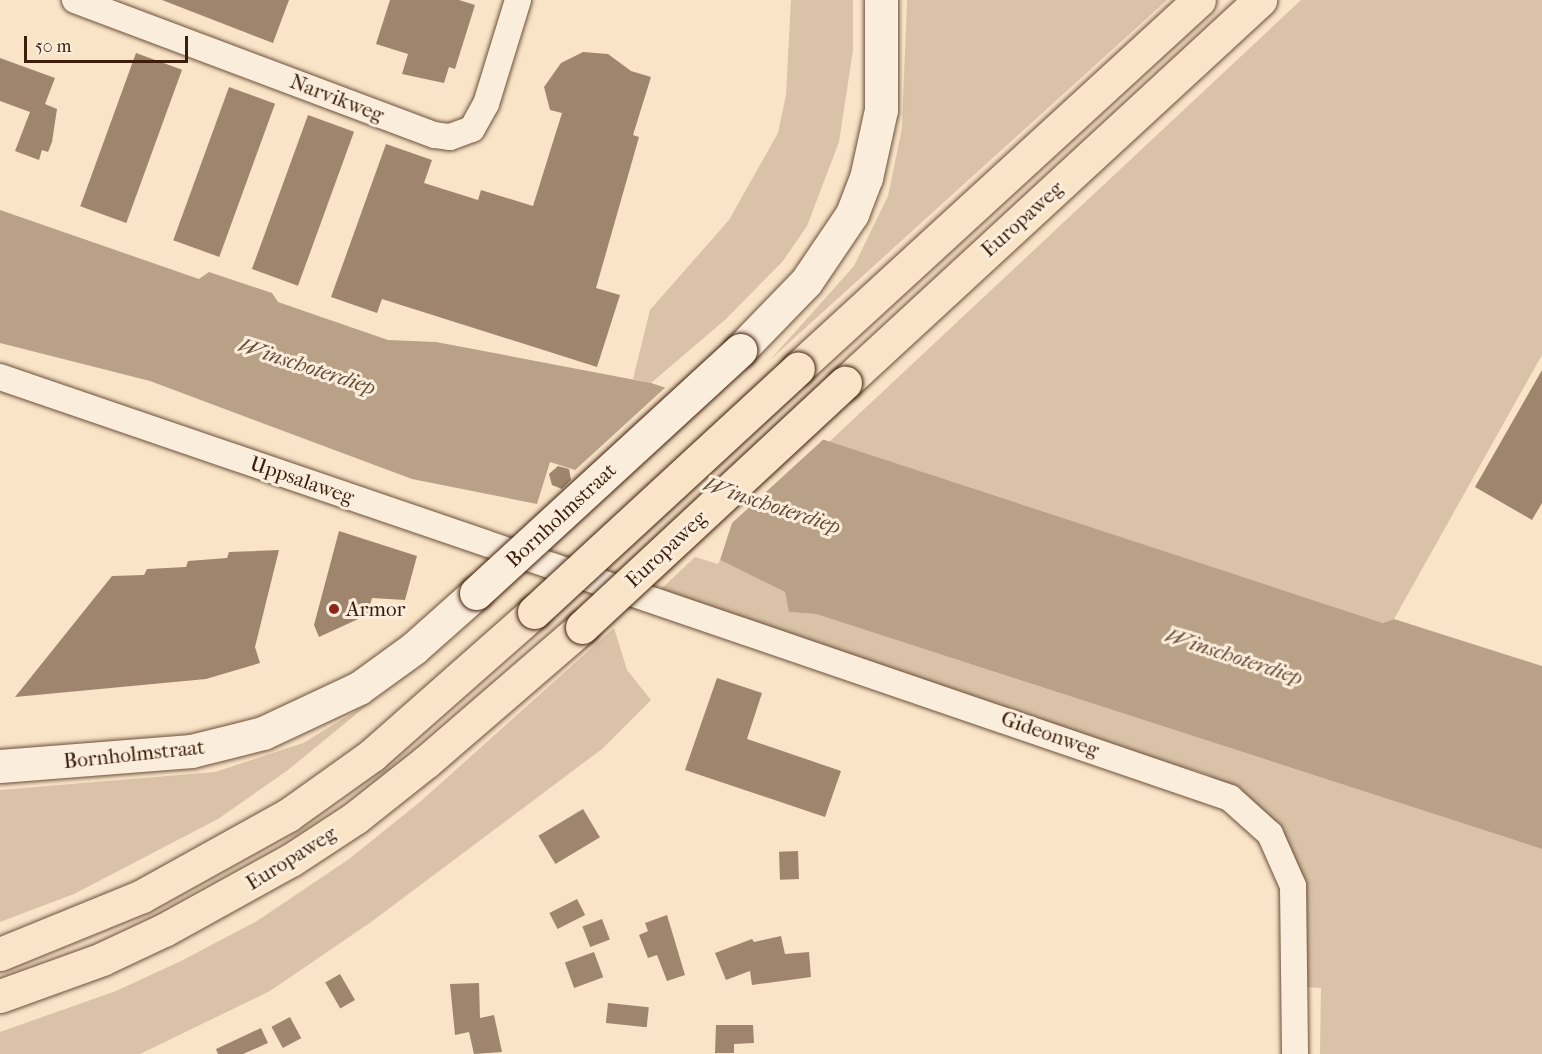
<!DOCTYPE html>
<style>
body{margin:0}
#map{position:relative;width:1542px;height:1054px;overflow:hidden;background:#f9e4c7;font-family:"IM FELL French Canon",serif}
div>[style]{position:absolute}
.green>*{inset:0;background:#d9c2a7}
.water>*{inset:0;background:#b9a187}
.pier>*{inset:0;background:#f9e4c7}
.building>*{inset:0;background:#9f856d;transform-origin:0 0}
.roads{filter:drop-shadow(0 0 2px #6c503b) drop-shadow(0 0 2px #6c503b)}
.street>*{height:26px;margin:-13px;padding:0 13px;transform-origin:13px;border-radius:13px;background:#fbeddb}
.secondary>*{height:33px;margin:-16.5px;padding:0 16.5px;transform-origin:16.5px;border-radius:16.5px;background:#fbeddb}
.highway>*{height:33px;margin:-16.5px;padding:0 16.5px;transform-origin:16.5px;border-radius:16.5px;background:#f9e4c7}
.bridges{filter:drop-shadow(0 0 2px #3d1e0c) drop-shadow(0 0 2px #3d1e0c)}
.secondary-bridge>*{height:33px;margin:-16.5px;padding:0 16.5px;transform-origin:16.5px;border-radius:16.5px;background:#fbeddb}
.highway-bridge>*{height:33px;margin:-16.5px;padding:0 16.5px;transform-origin:16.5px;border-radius:16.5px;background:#f9e4c7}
.dots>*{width:16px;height:16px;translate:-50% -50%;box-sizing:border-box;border:3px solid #fbeddb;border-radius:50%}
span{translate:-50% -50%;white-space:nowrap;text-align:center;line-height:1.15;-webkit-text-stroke:6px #fbeddb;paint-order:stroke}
.street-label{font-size:21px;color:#3d1e0c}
.poi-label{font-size:21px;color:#3d1e0c}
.left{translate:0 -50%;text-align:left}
.water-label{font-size:22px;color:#684c37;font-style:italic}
.scale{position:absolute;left:24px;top:36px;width:164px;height:27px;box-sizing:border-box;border:3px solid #3d1e0c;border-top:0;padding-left:8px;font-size:18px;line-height:21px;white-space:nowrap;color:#3d1e0c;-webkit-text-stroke:4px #fbeddb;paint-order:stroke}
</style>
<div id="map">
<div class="green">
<div style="clip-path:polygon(791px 0,853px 0,853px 50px,839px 142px,807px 226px,783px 261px,726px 319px,651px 383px,633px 379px,650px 310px,729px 220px,778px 133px,786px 95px)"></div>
<div style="clip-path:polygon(907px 0,1167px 0,770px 360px,854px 266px,888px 196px,902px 128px)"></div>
<div style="clip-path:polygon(1301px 0,1542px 0,1542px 355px,1394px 619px,1383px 623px,829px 442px)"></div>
<div style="clip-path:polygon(695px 557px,718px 564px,720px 560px,785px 592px,790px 612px,816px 614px,1542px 849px,1542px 1054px,1320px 1054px,1321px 988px,1307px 987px,1303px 885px,1298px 865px,1280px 831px,1249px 797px,1206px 774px,1041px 725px,659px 591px)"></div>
<div style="clip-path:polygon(614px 628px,627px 670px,651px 700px,602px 749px,371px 922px,270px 991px,140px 1054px,0 1054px,0 1032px,116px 991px,181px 961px,257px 921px,349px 859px,421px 801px)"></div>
<div style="clip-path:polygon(371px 702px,288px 770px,218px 819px,74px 894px,0 922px,0 790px,215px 772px,303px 743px)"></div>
</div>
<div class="water">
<div style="clip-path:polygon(0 210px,199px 279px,209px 272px,272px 293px,278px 302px,388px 340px,436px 342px,651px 383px,1383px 623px,1394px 619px,1542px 666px,1542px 849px,816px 614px,789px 612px,785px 592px,720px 560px,731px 520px,550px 462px,537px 504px,412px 479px,150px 381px,0 343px)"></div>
</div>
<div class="pier">
<div style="clip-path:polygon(668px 385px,826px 437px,732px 523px,719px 563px,729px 522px,573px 472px)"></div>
</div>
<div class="building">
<div style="clip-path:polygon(162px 0,289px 0,273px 43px)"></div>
<div style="clip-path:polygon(390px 0,459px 0,475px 5px,455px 69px,449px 67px,444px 83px,402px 74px,408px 54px,376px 44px)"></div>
<div style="clip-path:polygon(583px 52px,608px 54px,631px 71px,651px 77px,633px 135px,639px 137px,596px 288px,620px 295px,597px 367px,382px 299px,377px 313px,331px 297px,386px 144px,432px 160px,424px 183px,478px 200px,481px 190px,533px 206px,562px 113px,550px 110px,544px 87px,561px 63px)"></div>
<div style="left:136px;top:53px;width:49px;height:163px;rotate:20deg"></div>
<div style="clip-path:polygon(0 58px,55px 78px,45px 104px,57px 109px,52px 142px,48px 152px,42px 150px,39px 160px,15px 151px,30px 112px,0 101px)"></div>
<div style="left:229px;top:87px;width:49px;height:163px;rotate:20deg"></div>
<div style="left:308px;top:115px;width:49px;height:164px;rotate:20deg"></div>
<div style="clip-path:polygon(1542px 370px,1542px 503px,1532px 520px,1475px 487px)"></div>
<div style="clip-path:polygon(558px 466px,569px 469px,571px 480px,562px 489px,552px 485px,549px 474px)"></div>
<div style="clip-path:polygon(339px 531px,417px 556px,405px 600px,372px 598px,367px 615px,319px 637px,314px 625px)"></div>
<div style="clip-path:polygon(279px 550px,255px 647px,260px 663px,206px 679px,15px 697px,112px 576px,144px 575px,147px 569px,186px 567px,188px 561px,227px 558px,229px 552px)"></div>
<div style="clip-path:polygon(717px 678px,762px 693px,747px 739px,841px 771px,825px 817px,685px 770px)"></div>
<div style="left:583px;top:809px;width:33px;height:52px;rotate:59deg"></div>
<div style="left:798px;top:851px;width:28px;height:19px;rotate:88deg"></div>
<div style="left:577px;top:899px;width:18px;height:31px;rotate:63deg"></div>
<div style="clip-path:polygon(667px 915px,685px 975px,667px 981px,657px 955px,648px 958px,639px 935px,648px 931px,645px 923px)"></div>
<div style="left:602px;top:919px;width:22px;height:21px;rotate:69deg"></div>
<div style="clip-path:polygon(781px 936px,785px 954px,809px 952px,811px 977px,752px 985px,750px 971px,726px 980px,715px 953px,752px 939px,754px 942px)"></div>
<div style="left:594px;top:952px;width:27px;height:31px;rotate:70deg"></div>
<div style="left:340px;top:974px;width:30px;height:17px;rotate:60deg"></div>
<div style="clip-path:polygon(479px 983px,480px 1018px,494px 1015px,502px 1052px,474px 1054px,469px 1032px,455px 1035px,450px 984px)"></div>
<div style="left:608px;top:1003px;width:41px;height:20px;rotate:6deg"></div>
<div style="left:290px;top:1017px;width:24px;height:21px;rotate:62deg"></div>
<div style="clip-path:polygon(716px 1025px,753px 1025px,754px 1043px,734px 1044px,734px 1053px,715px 1053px)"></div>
<div style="clip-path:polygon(261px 1028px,268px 1043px,243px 1054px,218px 1054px,216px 1049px)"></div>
</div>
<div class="roads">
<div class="street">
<div style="left:75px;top:0;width:384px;rotate:20.6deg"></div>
<div style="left:435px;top:135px;width:15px;rotate:8deg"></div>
<div style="left:450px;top:137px;width:23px;rotate:-20deg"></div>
<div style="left:472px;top:129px;width:29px;rotate:-61deg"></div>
<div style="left:486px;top:104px;width:109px;rotate:-72.9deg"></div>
<div style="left:0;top:377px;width:1300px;rotate:18.89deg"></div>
<div style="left:1230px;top:798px;width:54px;rotate:42deg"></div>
<div style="left:1270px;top:834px;width:57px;rotate:66.1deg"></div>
<div style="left:1293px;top:886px;width:168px;rotate:89.3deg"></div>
</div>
<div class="secondary">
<div style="left:740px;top:350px;width:95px;rotate:-45.9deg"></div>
<div style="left:806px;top:282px;width:82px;rotate:-55.9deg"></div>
<div style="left:852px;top:214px;width:39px;rotate:-69deg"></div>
<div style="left:866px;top:178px;width:70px;rotate:-77.6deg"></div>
<div style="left:881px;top:110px;width:110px;rotate:-90deg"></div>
<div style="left:0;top:766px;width:192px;rotate:-4.5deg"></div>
<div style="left:191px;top:751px;width:74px;rotate:-14deg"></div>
<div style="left:263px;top:733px;width:106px;rotate:-25.1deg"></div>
<div style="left:359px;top:688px;width:68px;rotate:-36deg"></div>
<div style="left:414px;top:648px;width:83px;rotate:-41.6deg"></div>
</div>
<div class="highway">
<div style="left:798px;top:368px;width:544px;rotate:-42.54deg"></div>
<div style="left:845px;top:383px;width:565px;rotate:-42.7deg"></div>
<div style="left:0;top:954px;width:153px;rotate:-22.2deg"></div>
<div style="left:142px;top:896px;width:167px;rotate:-29deg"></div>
<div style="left:288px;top:815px;width:103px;rotate:-35.5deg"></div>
<div style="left:372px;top:755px;width:216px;rotate:-41.4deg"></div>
<div style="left:0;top:996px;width:109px;rotate:-19.9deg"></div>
<div style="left:102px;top:959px;width:68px;rotate:-25.1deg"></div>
<div style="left:164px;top:930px;width:145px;rotate:-28.9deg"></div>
<div style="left:291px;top:860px;width:77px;rotate:-33.3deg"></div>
<div style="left:355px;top:818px;width:92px;rotate:-38.4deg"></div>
<div style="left:427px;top:761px;width:205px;rotate:-40.8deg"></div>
</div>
</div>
<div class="bridges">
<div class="secondary-bridge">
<div style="left:476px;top:593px;width:359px;rotate:-42.6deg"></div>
</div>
<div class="highway-bridge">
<div style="left:534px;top:612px;width:359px;rotate:-42.7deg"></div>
<div style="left:582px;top:627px;width:359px;rotate:-42.9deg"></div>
</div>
</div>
<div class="dots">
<div style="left:334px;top:609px;background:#8f2418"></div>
</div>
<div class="street-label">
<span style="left:337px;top:98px;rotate:21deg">Narvikweg</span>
<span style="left:1022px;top:219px;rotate:-42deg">Europaweg</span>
<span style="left:302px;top:480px;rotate:19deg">Uppsalaweg</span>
<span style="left:561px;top:515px;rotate:-43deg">Bornholmstraat</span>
<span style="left:666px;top:549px;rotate:-43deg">Europaweg</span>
<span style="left:1050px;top:734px;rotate:19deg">Gideonweg</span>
<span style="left:134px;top:754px;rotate:-6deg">Bornholmstraat</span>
<span style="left:291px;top:858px;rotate:-32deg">Europaweg</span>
</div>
<div class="poi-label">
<span class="left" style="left:346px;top:609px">Armor</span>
</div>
<div class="water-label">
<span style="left:307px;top:367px;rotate:18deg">Winschoterdiep</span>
<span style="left:772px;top:506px;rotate:18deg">Winschoterdiep</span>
<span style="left:1234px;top:657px;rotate:18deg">Winschoterdiep</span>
</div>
<div class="scale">50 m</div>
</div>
